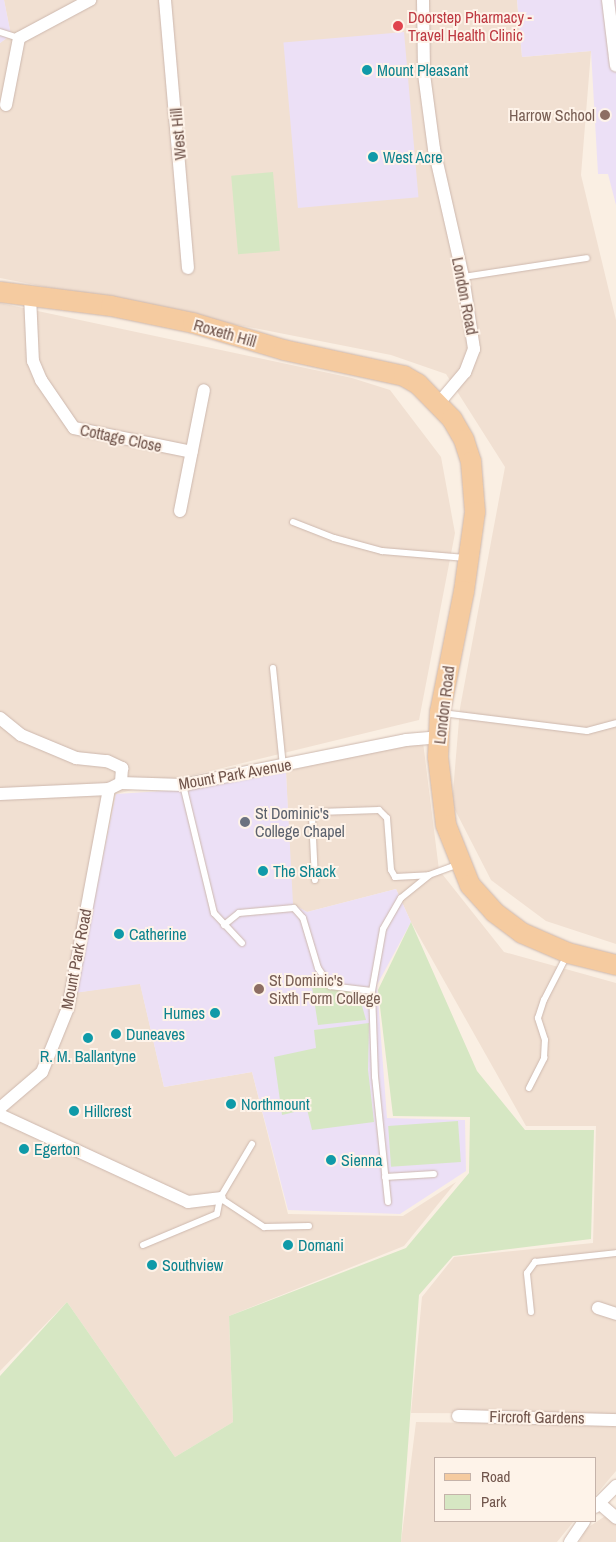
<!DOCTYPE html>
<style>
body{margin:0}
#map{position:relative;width:616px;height:1542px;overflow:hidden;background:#faefe3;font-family:"Archivo Narrow",sans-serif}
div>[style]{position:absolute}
.residential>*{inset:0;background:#f1e0d2}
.education>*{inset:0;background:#ece0f6;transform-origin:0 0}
.green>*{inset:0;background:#d6e7c3;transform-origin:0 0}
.roads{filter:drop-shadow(0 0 1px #cdb8ae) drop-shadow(0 0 1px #cdb8ae)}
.lane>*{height:6px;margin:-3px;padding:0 3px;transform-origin:3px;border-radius:3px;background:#fff}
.street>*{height:12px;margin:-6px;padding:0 6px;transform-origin:6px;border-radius:6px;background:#fff}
.primary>*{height:20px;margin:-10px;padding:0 10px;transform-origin:10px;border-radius:10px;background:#f5cba0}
.dots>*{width:14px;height:14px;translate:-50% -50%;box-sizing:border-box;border:2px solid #fef3e9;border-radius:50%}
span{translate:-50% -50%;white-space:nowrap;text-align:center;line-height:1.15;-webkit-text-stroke:4px #fef3e9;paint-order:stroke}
.health-label{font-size:16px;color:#be3a42}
.left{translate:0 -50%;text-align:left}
.culture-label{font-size:16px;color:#0d838f}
.right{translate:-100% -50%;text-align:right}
.education-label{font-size:16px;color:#785e54}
.street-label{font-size:16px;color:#70544b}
.worship-label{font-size:16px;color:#5b616d}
.legend{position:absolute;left:434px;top:1457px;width:162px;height:65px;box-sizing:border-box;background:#fef3e9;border:1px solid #c5b3aa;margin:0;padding:6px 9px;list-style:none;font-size:15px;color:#70544b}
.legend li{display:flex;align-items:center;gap:10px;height:25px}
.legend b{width:25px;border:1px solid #c5b3aa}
</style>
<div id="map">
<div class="residential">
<div style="clip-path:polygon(4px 0,517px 0,522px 57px,591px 51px,581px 175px,616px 320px,616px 944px,546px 921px,491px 880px,452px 804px,460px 708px,505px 467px,446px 374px,391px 355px,0 278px,0 43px,11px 35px)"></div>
<div style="clip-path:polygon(0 303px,352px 378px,390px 390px,441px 457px,455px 533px,419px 720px,116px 794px,74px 993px,140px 983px,164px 1087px,252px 1072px,288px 1214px,403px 1216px,456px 1182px,404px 1246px,229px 1316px,233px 1422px,175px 1457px,67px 1302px,0 1371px)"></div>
<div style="clip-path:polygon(423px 742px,439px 870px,504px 952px,616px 983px,616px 1414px,411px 1413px,422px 1297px,454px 1257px,593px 1243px,596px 1126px,526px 1126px,411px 922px,396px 889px,307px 912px,292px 904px,286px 772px,345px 756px)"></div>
<div style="clip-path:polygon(416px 1422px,613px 1425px,616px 1427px,616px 1471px,595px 1496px,595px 1458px,435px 1458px,435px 1521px,574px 1521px,557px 1542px,401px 1542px)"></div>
<div style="clip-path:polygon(616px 1509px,616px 1542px,579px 1542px,587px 1528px)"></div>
</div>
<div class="education">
<div style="clip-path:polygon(0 0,4px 0,11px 35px,0 43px)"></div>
<div style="clip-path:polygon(517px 0,616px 0,616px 205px,608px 174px,598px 174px,591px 51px,522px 57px)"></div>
<div style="left:404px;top:32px;width:166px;height:121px;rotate:85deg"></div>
<div style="clip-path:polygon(286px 772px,293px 904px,307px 912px,396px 889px,411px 922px,377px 985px,387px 1118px,465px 1120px,466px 1171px,400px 1214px,288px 1210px,252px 1072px,164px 1087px,140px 984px,74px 993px,116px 794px,194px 789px)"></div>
</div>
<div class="green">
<div style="left:273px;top:172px;width:79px;height:42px;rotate:85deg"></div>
<div style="clip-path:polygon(411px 922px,477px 1071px,525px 1130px,594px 1130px,591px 1239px,453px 1256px,419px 1295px,401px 1542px,0 1542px,0 1376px,67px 1302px,175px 1457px,233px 1422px,229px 1316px,406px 1248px,469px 1173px,470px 1117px,393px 1116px,378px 990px)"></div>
<div style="clip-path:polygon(319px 982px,357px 988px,366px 1020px,318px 1025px,312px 987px)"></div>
<div style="clip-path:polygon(369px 1023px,368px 1070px,374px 1122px,312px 1130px,307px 1109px,282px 1115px,274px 1057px,316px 1048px,314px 1030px)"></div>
<div style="left:458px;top:1121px;width:41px;height:70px;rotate:86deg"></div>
</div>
<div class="roads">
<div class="lane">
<div style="left:0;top:32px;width:20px;rotate:18deg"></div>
<div style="left:463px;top:277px;width:125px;rotate:-8.7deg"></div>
<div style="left:293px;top:522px;width:44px;rotate:21.3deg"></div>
<div style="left:334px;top:538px;width:50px;rotate:15.2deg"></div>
<div style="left:382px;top:551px;width:84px;rotate:4.8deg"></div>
<div style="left:273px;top:668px;width:99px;rotate:84.2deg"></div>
<div style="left:442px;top:713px;width:146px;rotate:7.1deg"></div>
<div style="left:587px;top:731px;width:30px;rotate:-15deg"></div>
<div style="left:183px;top:785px;width:132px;rotate:76.4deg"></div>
<div style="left:214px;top:913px;width:41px;rotate:47deg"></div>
<div style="left:315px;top:880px;width:63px;rotate:-92.7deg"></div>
<div style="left:312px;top:817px;width:8px;rotate:-40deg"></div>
<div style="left:318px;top:812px;width:61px;rotate:-1.9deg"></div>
<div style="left:379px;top:810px;width:11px;rotate:45deg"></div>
<div style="left:387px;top:818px;width:52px;rotate:85.6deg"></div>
<div style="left:391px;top:870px;width:8px;rotate:60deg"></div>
<div style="left:395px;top:877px;width:34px;rotate:-3deg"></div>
<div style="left:429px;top:875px;width:32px;rotate:-20deg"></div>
<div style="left:224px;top:925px;width:19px;rotate:-39deg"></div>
<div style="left:239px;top:913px;width:55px;rotate:-5.2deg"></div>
<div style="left:294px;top:908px;width:13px;rotate:48deg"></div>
<div style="left:303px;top:918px;width:52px;rotate:73.3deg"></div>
<div style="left:318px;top:968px;width:22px;rotate:56deg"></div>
<div style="left:330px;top:986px;width:42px;rotate:6.8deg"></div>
<div style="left:529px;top:1088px;width:34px;rotate:-63deg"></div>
<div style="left:544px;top:1058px;width:18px;rotate:-87deg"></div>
<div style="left:545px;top:1040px;width:23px;rotate:-108deg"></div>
<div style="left:538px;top:1018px;width:19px;rotate:-72deg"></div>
<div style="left:544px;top:1000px;width:51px;rotate:-62.9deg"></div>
<div style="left:252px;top:1144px;width:63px;rotate:120.7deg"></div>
<div style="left:220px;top:1198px;width:53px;rotate:33.4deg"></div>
<div style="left:264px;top:1227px;width:45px;rotate:-1.3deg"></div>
<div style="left:385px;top:1177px;width:49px;rotate:-3.5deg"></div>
<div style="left:388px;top:1202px;width:126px;rotate:-95.9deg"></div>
<div style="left:375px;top:1077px;width:86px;rotate:-92deg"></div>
<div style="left:372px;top:991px;width:63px;rotate:-79.9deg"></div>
<div style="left:383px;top:929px;width:36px;rotate:-60deg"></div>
<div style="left:401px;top:898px;width:36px;rotate:-39deg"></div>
<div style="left:143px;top:1245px;width:80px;rotate:-22.7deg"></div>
<div style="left:217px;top:1214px;width:16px;rotate:-79deg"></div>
<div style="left:531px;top:1312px;width:39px;rotate:-96deg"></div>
<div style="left:527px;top:1273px;width:14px;rotate:-54deg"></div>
<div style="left:535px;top:1262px;width:81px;rotate:-6.3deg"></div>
</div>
<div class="street">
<div style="left:165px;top:0;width:269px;rotate:85.1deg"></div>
<div style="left:423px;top:0;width:74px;rotate:89.2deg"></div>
<div style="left:424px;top:74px;width:76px;rotate:82.4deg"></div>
<div style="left:434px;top:149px;width:131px;rotate:77.2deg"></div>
<div style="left:463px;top:277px;width:73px;rotate:81.3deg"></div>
<div style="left:474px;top:349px;width:25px;rotate:111deg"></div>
<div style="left:465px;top:372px;width:42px;rotate:130.2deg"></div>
<div style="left:608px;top:0;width:66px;rotate:83.1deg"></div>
<div style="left:6px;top:105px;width:68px;rotate:-79deg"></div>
<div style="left:19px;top:38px;width:81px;rotate:-28.2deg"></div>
<div style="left:30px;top:296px;width:65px;rotate:87.4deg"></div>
<div style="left:33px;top:361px;width:21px;rotate:67deg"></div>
<div style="left:41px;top:380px;width:58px;rotate:55.5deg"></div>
<div style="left:74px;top:428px;width:120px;rotate:11.5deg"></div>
<div style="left:180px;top:511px;width:123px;rotate:-78.8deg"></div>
<div style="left:0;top:718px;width:27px;rotate:39deg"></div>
<div style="left:21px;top:735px;width:60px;rotate:22.7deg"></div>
<div style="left:76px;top:758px;width:31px;rotate:6deg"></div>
<div style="left:107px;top:761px;width:17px;rotate:25deg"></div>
<div style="left:122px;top:768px;width:15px;rotate:94deg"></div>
<div style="left:0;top:794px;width:109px;rotate:-2.6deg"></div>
<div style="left:109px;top:789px;width:13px;rotate:-27deg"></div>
<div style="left:121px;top:783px;width:62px;rotate:1.8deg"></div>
<div style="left:183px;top:785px;width:227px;rotate:-11.4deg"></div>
<div style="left:406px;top:740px;width:32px;rotate:-5deg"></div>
<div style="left:0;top:1108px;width:55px;rotate:-40.6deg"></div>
<div style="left:42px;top:1072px;width:69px;rotate:-67.9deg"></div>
<div style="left:68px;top:1008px;width:223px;rotate:-79.4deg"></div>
<div style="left:0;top:1115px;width:207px;rotate:24.8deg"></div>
<div style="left:188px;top:1202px;width:32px;rotate:-7deg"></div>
<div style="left:598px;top:1308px;width:19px;rotate:18deg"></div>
<div style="left:458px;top:1416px;width:158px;rotate:1.5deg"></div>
<div style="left:599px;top:1503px;width:23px;rotate:41deg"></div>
<div style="left:595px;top:1507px;width:30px;rotate:-45deg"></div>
<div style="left:570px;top:1542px;width:25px;rotate:-56deg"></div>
</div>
<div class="primary">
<div style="left:0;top:292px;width:112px;rotate:7.2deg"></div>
<div style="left:111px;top:306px;width:84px;rotate:11.7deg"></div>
<div style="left:193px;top:323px;width:95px;rotate:16.5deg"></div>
<div style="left:284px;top:350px;width:123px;rotate:12.2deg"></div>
<div style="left:404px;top:376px;width:16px;rotate:30deg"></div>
<div style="left:418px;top:384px;width:49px;rotate:45.8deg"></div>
<div style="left:452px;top:419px;width:24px;rotate:60deg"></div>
<div style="left:464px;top:440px;width:23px;rotate:72deg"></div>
<div style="left:471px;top:462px;width:50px;rotate:85.4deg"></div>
<div style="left:475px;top:512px;width:80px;rotate:97.9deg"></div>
<div style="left:464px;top:591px;width:123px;rotate:101.2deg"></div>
<div style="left:440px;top:712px;width:45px;rotate:92.5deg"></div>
<div style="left:438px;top:757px;width:68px;rotate:83.3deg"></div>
<div style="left:446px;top:825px;width:65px;rotate:68.2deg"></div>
<div style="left:470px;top:885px;width:36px;rotate:48deg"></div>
<div style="left:494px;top:912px;width:35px;rotate:37deg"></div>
<div style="left:522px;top:933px;width:50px;rotate:23.5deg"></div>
<div style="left:568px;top:953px;width:49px;rotate:14deg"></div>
</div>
</div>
<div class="dots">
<div style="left:398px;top:26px;background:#e0444e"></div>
<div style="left:367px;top:70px;background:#0f9aa8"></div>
<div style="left:605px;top:115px;background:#8d6e63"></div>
<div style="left:373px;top:157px;background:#0f9aa8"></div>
<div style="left:245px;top:822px;background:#6b7280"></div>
<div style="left:263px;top:871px;background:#0f9aa8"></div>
<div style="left:119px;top:934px;background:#0f9aa8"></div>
<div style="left:259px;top:989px;background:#8d6e63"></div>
<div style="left:215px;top:1013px;background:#0f9aa8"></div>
<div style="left:116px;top:1034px;background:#0f9aa8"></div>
<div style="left:88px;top:1038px;background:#0f9aa8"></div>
<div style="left:231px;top:1104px;background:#0f9aa8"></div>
<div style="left:74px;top:1111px;background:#0f9aa8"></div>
<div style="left:24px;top:1149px;background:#0f9aa8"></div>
<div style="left:331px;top:1160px;background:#0f9aa8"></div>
<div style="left:288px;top:1245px;background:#0f9aa8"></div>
<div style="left:152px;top:1265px;background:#0f9aa8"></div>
</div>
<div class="health-label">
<span class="left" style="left:408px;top:26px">Doorstep Pharmacy -<br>Travel Health Clinic</span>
</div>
<div class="culture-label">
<span class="left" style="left:377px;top:70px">Mount Pleasant</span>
<span class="left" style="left:383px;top:157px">West Acre</span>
<span class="left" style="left:273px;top:871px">The Shack</span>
<span class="left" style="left:129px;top:934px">Catherine</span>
<span class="right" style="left:205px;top:1013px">Humes</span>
<span class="left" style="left:126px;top:1034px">Duneaves</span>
<span style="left:88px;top:1056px">R. M. Ballantyne</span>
<span class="left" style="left:241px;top:1104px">Northmount</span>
<span class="left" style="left:84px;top:1111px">Hillcrest</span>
<span class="left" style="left:34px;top:1149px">Egerton</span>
<span class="left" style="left:341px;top:1160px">Sienna</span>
<span class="left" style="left:298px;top:1245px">Domani</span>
<span class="left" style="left:162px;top:1265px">Southview</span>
</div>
<div class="education-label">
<span class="right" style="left:595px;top:115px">Harrow School</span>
<span class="left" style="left:269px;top:989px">St Dominic's<br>Sixth Form College</span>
</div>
<div class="street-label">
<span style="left:178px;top:134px;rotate:-95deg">West Hill</span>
<span style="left:465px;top:296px;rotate:79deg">London Road</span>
<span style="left:225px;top:333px;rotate:16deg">Roxeth Hill</span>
<span style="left:121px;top:438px;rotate:12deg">Cottage Close</span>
<span style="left:444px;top:705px;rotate:-83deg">London Road</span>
<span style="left:235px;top:774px;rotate:-10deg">Mount Park Avenue</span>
<span style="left:76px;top:959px;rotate:-79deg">Mount Park Road</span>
<span style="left:537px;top:1417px;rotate:1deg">Fircroft Gardens</span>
</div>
<div class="worship-label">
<span class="left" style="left:255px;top:822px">St Dominic's<br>College Chapel</span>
</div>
<ul class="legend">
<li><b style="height:6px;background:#f5cba0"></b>Road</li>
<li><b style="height:14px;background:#d6e7c3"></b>Park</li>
</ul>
</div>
